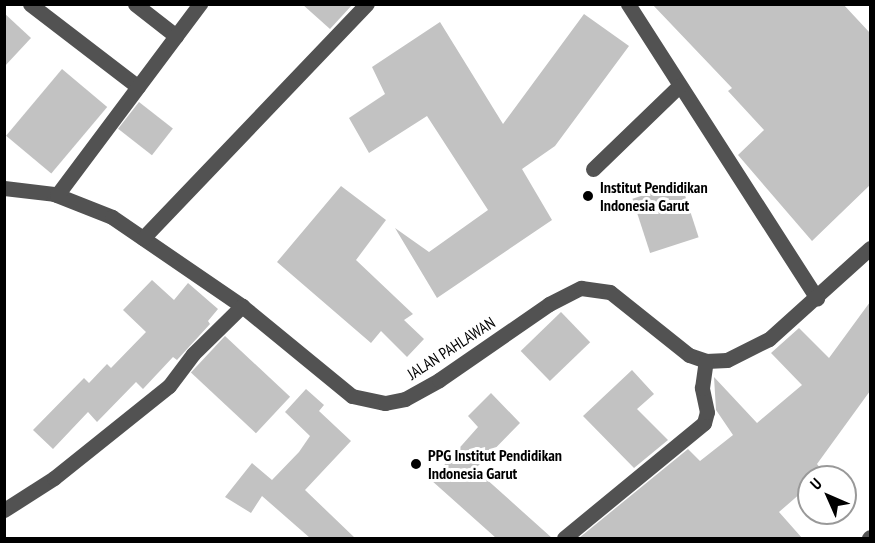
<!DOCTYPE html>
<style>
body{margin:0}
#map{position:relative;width:875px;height:543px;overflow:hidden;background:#fff;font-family:"PT Sans Narrow",sans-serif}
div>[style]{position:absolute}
.building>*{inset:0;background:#c2c2c2;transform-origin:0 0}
.minor>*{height:15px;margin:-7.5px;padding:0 7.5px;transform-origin:7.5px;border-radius:7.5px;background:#525252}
.dots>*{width:16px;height:16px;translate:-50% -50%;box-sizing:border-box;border:3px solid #fff;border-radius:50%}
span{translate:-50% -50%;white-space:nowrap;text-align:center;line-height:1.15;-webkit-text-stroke:6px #fff;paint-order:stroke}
.poi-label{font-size:16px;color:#000;font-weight:700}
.left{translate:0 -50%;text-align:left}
.street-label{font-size:16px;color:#000}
.frame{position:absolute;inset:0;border:6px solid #000;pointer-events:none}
.north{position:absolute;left:797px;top:465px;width:60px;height:60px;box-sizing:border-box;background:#fff;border:2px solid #999;border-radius:50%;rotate:315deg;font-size:16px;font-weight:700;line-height:24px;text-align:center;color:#000}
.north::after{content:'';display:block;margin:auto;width:21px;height:27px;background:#000;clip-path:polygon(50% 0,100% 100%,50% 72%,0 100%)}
</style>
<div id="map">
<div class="building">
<div style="clip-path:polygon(302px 4px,353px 4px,330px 29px)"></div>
<div style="clip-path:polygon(652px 4px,843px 4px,870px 33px,870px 185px,812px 241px,738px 155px,764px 130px,728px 91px,732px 88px)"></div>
<div style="clip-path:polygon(4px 13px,31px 38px,4px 67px)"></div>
<div style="clip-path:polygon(584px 14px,629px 46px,555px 146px,522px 169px,552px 220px,437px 298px,395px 228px,429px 252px,488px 210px,427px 116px,369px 153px,349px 118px,385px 94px,372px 67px,440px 22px,503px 124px)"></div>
<div style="left:62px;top:69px;width:59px;height:87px;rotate:40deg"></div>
<div style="left:139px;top:102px;width:43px;height:34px;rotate:38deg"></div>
<div style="left:681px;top:183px;width:57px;height:51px;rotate:72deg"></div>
<div style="clip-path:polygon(341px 186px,386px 220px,356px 260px,413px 314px,404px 320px,424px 339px,407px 357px,381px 331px,371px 343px,277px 262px)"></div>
<div style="clip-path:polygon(152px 280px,174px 300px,188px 283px,218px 309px,208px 321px,210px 324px,177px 360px,173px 357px,143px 389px,136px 382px,97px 422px,88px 412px,53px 449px,33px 430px,84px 378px,89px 383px,107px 364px,111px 368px,146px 332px,123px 310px)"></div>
<div style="clip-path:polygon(870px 302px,870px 391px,817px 464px,824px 473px,809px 477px,809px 486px,779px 512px,802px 538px,579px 538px,688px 449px,700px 461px,733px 435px,716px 410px,714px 377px,757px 423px,802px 385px,771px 353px,799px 328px,829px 358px)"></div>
<div style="left:561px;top:312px;width:42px;height:56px;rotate:46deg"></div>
<div style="left:225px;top:336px;width:89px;height:50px;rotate:43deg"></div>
<div style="clip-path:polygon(632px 370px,654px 394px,637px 409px,668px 440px,634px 468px,583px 416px)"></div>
<div style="clip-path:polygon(306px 389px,324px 405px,319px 411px,351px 441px,305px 490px,355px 538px,310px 538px,262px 496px,251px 513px,225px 497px,252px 463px,272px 480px,299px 452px,310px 436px,285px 412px)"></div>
<div style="clip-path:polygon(491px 393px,520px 423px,475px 469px,552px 538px,496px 538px,431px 480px,478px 427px,468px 416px)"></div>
</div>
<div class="minor">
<div style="left:30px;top:4px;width:136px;rotate:37.5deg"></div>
<div style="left:135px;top:4px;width:52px;rotate:38deg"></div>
<div style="left:628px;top:4px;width:350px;rotate:57.3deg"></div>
<div style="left:593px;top:169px;width:120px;rotate:-44deg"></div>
<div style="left:4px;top:188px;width:50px;rotate:6.8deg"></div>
<div style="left:54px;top:194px;width:62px;rotate:21.6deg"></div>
<div style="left:112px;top:217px;width:158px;rotate:34.4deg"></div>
<div style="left:242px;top:306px;width:142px;rotate:39.3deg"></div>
<div style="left:352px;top:396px;width:34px;rotate:12deg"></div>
<div style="left:385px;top:403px;width:20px;rotate:-11deg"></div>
<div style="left:405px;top:399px;width:39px;rotate:-29deg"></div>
<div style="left:439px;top:380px;width:134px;rotate:-34.6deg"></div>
<div style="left:549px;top:304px;width:36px;rotate:-27deg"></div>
<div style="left:581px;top:288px;width:29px;rotate:8deg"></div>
<div style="left:610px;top:292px;width:101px;rotate:38.6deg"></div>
<div style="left:689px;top:355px;width:18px;rotate:19deg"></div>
<div style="left:706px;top:361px;width:21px;rotate:-3deg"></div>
<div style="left:727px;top:360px;width:47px;rotate:-26.6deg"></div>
<div style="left:769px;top:339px;width:136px;rotate:-42deg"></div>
<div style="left:57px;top:195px;width:239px;rotate:-53.2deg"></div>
<div style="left:143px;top:238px;width:324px;rotate:-46.3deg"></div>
<div style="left:4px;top:510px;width:59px;rotate:-32.6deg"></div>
<div style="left:54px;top:478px;width:147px;rotate:-38.7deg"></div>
<div style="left:169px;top:386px;width:40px;rotate:-53deg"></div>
<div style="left:193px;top:354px;width:69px;rotate:-44.4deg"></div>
<div style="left:564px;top:538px;width:181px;rotate:-39.4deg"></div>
<div style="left:704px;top:423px;width:11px;rotate:-75deg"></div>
<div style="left:707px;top:412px;width:25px;rotate:-102deg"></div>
<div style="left:702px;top:388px;width:27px;rotate:-82deg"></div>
<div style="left:869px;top:538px;width:1px;rotate:-45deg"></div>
</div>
<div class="dots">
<div style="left:588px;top:196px;background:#000"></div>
<div style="left:416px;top:464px;background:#000"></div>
</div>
<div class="poi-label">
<span class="left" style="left:600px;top:196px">Institut Pendidikan<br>Indonesia Garut</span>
<span class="left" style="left:428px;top:464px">PPG Institut Pendidikan<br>Indonesia Garut</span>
</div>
<div class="street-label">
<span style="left:451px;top:348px;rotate:-33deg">JALAN PAHLAWAN</span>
</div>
<div class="frame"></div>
<div class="north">U</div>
</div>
